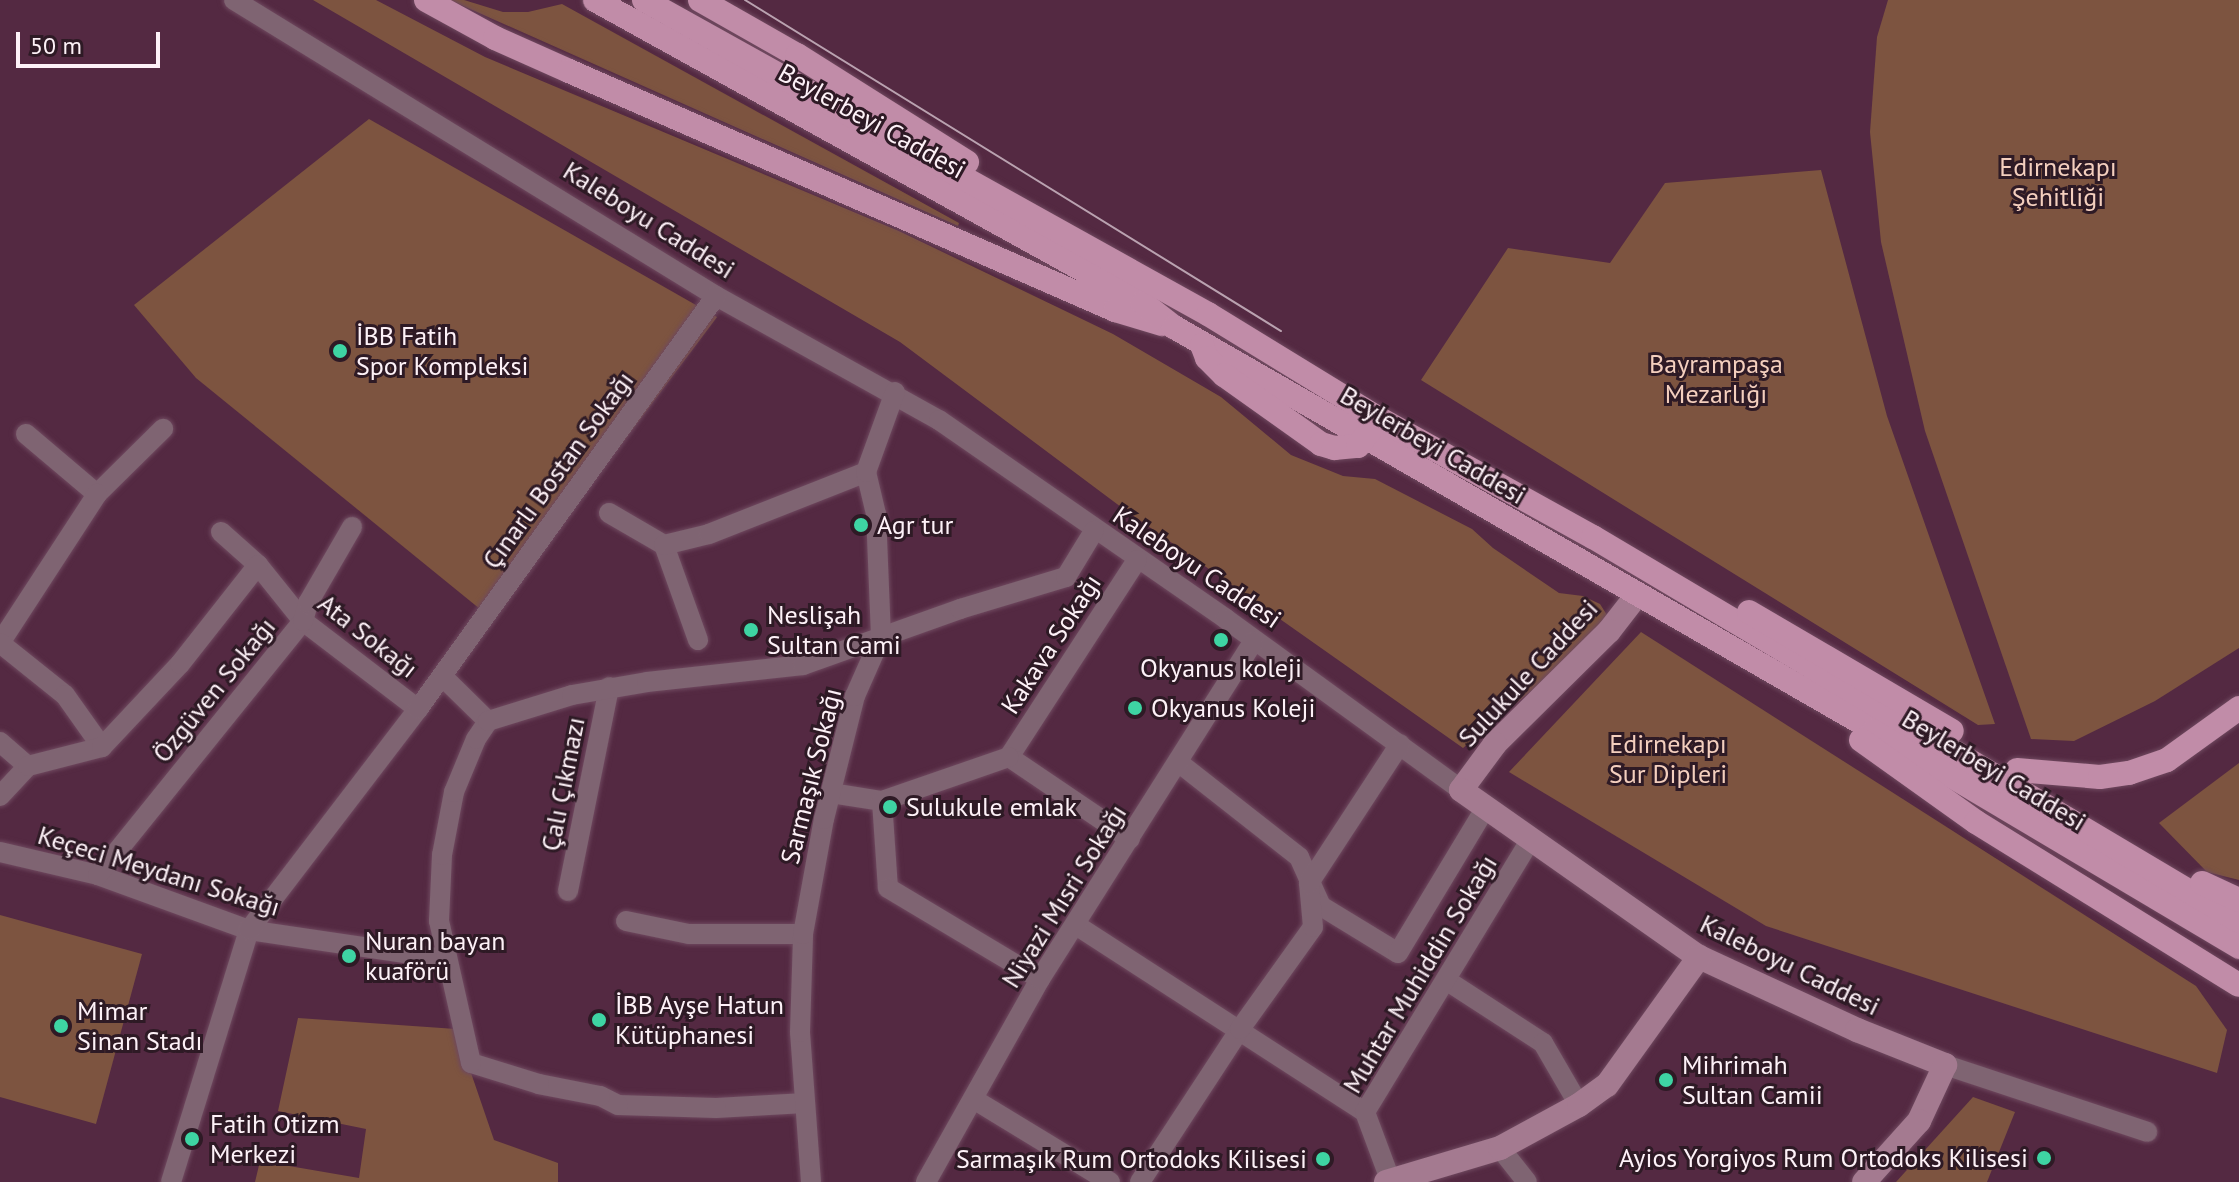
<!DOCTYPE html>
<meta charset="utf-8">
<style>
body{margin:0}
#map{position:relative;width:2239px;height:1182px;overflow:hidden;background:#542942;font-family:"PT Sans",sans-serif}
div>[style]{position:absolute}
.green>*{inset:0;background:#7d5440}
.roads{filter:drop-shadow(0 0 2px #6f495f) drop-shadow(0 0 2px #6f495f)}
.street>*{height:20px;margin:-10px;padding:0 10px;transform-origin:10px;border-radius:10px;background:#7f6472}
.secondary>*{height:24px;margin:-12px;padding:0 12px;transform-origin:12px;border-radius:12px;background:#a47a90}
.primary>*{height:24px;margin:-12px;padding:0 12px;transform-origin:12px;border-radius:12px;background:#c18ca8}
.tram>*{height:2px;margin:-1px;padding:0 1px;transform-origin:1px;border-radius:1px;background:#baa2b0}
.dots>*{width:22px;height:22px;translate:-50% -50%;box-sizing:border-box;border:4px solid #2e1a25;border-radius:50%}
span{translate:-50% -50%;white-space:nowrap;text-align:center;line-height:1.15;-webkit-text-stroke:6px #2e1a25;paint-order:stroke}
.street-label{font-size:26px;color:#fdf1f7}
.park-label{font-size:26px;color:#f4cfbe}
.poi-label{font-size:26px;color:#fdf1f7}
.left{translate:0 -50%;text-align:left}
.right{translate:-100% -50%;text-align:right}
.scale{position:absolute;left:16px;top:32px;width:144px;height:36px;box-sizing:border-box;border:4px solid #fdf1f7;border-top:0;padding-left:10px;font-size:24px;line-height:28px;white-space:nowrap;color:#fdf1f7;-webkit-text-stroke:6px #2e1a25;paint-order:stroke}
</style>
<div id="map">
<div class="green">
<div style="clip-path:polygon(313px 0,376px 0,485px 57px,899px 231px,1113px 334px,1221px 397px,1291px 455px,1343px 476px,1375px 479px,1472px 529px,1493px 548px,1559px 593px,1583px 596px,1600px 604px,1607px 615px,1603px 631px,1463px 748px,1121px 507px,900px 342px)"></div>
<div style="clip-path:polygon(450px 0,464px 0,503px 12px,528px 12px,562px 4px,959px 223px,958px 226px)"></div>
<div style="clip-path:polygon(1888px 0,2239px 0,2239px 648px,2155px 701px,2074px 741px,2031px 739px,1925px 431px,1881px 242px,1870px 132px,1877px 37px)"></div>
<div style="clip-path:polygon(369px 119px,717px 317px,491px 618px,196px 378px,134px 305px)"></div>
<div style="clip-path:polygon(1821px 170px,1887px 416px,1995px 724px,1978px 725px,1421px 380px,1508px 248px,1610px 263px,1665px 183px)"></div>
<div style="clip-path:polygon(1641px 632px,2196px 986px,2227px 1030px,2217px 1073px,1766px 926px,1509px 772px)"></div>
<div style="clip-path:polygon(2239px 763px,2239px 880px,2207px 872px,2159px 823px)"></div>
<div style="clip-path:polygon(0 915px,142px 954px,96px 1124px,0 1097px)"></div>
<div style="clip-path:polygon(298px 1018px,456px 1029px,494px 1140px,558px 1163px,558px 1182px,255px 1182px,260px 1161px,359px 1178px,366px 1129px,278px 1111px)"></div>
<div style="clip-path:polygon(1973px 1097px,2015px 1112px,1987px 1182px,1896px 1182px)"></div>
</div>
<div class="roads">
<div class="street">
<div style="left:234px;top:0;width:566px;rotate:31.55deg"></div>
<div style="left:716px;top:296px;width:255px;rotate:29.1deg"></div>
<div style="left:939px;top:420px;width:349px;rotate:34.7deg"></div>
<div style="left:1226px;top:619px;width:291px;rotate:36deg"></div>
<div style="left:26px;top:434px;width:93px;rotate:40.2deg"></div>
<div style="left:97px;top:494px;width:93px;rotate:-44.6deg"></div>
<div style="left:609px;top:513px;width:64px;rotate:30.2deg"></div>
<div style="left:664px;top:545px;width:101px;rotate:70.3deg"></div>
<div style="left:221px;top:532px;width:50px;rotate:41.7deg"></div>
<div style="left:258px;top:565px;width:72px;rotate:51.2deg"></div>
<div style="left:303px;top:621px;width:145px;rotate:37.4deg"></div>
<div style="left:664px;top:545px;width:46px;rotate:-13.7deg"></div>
<div style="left:709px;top:534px;width:169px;rotate:-21.5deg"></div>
<div style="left:0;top:643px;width:178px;rotate:-56.9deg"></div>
<div style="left:0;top:643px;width:83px;rotate:38.7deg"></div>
<div style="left:65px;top:695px;width:64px;rotate:54.6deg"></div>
<div style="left:442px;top:676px;width:64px;rotate:44.4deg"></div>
<div style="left:0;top:742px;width:37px;rotate:41deg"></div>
<div style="left:1009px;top:757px;width:235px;rotate:-57deg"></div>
<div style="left:1009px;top:757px;width:146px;rotate:34.1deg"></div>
<div style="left:1178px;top:762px;width:154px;rotate:38.1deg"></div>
<div style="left:1299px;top:857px;width:54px;rotate:65.8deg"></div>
<div style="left:1321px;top:906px;width:90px;rotate:31.4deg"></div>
<div style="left:1398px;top:953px;width:168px;rotate:-58.9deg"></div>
<div style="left:831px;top:793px;width:52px;rotate:8.9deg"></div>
<div style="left:882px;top:801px;width:134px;rotate:-19.1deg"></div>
<div style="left:0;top:796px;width:41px;rotate:-47deg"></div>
<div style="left:28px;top:766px;width:76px;rotate:-14.4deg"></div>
<div style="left:102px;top:747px;width:114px;rotate:-46.8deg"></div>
<div style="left:180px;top:664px;width:126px;rotate:-51.8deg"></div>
<div style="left:882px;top:801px;width:87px;rotate:86.1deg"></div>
<div style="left:888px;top:888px;width:177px;rotate:30.9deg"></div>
<div style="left:0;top:852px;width:101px;rotate:13.2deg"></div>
<div style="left:98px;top:875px;width:161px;rotate:20deg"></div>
<div style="left:249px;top:930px;width:199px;rotate:8.4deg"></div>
<div style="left:98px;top:875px;width:326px;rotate:-51.1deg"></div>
<div style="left:303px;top:621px;width:19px;rotate:-74deg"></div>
<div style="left:308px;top:603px;width:88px;rotate:-59.9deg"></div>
<div style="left:568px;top:891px;width:208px;rotate:-78.6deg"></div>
<div style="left:626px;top:921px;width:64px;rotate:11.7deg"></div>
<div style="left:689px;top:934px;width:114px"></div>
<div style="left:1076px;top:925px;width:344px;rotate:32.9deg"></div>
<div style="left:1446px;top:980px;width:116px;rotate:33deg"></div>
<div style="left:1543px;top:1043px;width:72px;rotate:59.9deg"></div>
<div style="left:1945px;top:1065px;width:213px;rotate:18.3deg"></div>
<div style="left:975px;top:1100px;width:158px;rotate:31.3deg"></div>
<div style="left:805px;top:1103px;width:89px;rotate:176.8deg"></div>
<div style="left:716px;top:1108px;width:98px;rotate:-178.2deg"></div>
<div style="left:618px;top:1105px;width:20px;rotate:-153deg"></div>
<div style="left:600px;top:1096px;width:62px;rotate:-168.9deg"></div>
<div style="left:539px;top:1084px;width:71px;rotate:-162.8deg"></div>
<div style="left:471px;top:1063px;width:146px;rotate:-102.7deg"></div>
<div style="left:439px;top:921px;width:66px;rotate:-87.4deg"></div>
<div style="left:442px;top:855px;width:64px;rotate:-79.2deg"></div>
<div style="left:454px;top:792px;width:57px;rotate:-67.5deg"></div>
<div style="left:476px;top:739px;width:22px;rotate:-56deg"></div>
<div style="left:488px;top:721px;width:88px;rotate:-17.2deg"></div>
<div style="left:572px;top:695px;width:76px;rotate:-9.8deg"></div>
<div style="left:647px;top:682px;width:157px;rotate:-6.2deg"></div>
<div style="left:803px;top:665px;width:167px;rotate:-19.6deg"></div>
<div style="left:960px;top:609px;width:111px;rotate:-16.8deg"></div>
<div style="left:1066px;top:577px;width:54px;rotate:-58.7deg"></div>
<div style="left:1500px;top:1148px;width:43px;rotate:51.5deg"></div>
<div style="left:171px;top:1182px;width:264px;rotate:-72.8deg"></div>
<div style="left:249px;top:930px;width:278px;rotate:-52.6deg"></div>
<div style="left:418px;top:709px;width:509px;rotate:-54.19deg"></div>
<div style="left:811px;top:1182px;width:150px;rotate:-94.2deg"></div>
<div style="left:800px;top:1032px;width:98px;rotate:-88.2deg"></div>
<div style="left:803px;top:934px;width:117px;rotate:-79.7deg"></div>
<div style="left:824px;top:819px;width:127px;rotate:-75.9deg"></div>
<div style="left:855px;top:696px;width:64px;rotate:-66.2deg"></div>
<div style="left:881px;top:637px;width:123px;rotate:-92.3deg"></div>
<div style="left:876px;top:514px;width:43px;rotate:-103.4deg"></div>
<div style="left:866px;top:472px;width:85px;rotate:-70.1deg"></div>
<div style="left:926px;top:1182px;width:233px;rotate:-60.7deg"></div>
<div style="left:1040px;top:979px;width:399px;rotate:-57.7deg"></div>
<div style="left:1140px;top:1182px;width:183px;rotate:-56.8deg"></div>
<div style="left:1240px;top:1029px;width:125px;rotate:-54.4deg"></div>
<div style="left:1313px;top:927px;width:44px;rotate:-95.2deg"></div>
<div style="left:1309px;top:883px;width:166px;rotate:-56.8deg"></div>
<div style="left:1391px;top:1182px;width:75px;rotate:-110.4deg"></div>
<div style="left:1365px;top:1112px;width:317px;rotate:-58.7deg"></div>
</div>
<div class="secondary">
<div style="left:1637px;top:595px;width:46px;rotate:127.9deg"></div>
<div style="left:1609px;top:631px;width:161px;rotate:135.3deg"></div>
<div style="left:1495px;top:744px;width:57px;rotate:126.5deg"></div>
<div style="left:1461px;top:790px;width:291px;rotate:35.1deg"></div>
<div style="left:1699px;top:957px;width:174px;rotate:24.8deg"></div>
<div style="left:1857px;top:1030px;width:95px;rotate:21.7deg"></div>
<div style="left:1945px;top:1065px;width:62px;rotate:114.9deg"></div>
<div style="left:1919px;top:1121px;width:82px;rotate:132deg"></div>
<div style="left:1386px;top:1182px;width:119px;rotate:-16.6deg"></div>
<div style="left:1500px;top:1148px;width:90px;rotate:-28.6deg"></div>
<div style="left:1579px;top:1105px;width:34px;rotate:-36deg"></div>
<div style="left:1607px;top:1085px;width:158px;rotate:-54.3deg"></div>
</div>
<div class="primary">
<div style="left:426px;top:0;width:79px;rotate:28.8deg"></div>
<div style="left:495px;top:38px;width:81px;rotate:24deg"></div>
<div style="left:569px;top:71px;width:596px;rotate:23.64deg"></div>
<div style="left:1115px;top:310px;width:49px;rotate:16.6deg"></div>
<div style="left:595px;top:0;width:626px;rotate:28.94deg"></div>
<div style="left:1143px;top:303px;width:39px;rotate:38deg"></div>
<div style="left:1174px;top:327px;width:808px;rotate:29.93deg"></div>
<div style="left:1874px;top:730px;width:425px;rotate:30.7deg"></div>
<div style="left:644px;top:0;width:646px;rotate:29.11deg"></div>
<div style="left:1208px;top:314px;width:199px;rotate:31.5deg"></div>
<div style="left:1378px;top:418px;width:246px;rotate:29deg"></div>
<div style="left:1593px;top:537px;width:752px;rotate:30.73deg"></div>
<div style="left:700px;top:0;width:112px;rotate:29.6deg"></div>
<div style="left:797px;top:55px;width:201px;rotate:32.2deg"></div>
<div style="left:1202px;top:345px;width:14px;rotate:69deg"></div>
<div style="left:1207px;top:358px;width:24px;rotate:45deg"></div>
<div style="left:1224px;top:375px;width:119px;rotate:35.4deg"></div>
<div style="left:1321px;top:444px;width:14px;rotate:17deg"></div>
<div style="left:1334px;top:448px;width:24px;rotate:-5deg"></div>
<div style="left:1358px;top:446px;width:24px;rotate:-52deg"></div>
<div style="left:1749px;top:612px;width:235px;rotate:30.4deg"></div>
<div style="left:1861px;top:740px;width:141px;rotate:35.5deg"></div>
<div style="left:1976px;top:822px;width:309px;rotate:31.8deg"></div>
<div style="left:2017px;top:770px;width:83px;rotate:4.8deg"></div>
<div style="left:2100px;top:777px;width:29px;rotate:-8deg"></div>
<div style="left:2129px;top:773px;width:40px;rotate:-18.9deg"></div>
<div style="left:2167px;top:760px;width:89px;rotate:-35.8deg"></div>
<div style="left:2202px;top:883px;width:41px;rotate:24.7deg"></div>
</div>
</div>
<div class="tram">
<div style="left:745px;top:0;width:630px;rotate:31.7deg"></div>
</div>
<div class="dots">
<div style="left:340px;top:351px;background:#3ed4a3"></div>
<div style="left:861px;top:525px;background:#3ed4a3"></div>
<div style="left:751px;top:630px;background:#3ed4a3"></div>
<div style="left:1221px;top:640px;background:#3ed4a3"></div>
<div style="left:1135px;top:708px;background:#3ed4a3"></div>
<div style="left:890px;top:807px;background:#3ed4a3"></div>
<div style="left:349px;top:956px;background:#3ed4a3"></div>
<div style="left:599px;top:1020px;background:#3ed4a3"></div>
<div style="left:61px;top:1026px;background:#3ed4a3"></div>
<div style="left:1666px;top:1080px;background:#3ed4a3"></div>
<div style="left:192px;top:1139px;background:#3ed4a3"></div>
<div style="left:2044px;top:1158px;background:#3ed4a3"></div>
<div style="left:1323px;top:1159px;background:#3ed4a3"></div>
</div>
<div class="street-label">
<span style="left:872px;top:121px;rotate:29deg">Beylerbeyi Caddesi</span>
<span style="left:649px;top:220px;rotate:32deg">Kaleboyu Caddesi</span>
<span style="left:1433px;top:445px;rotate:30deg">Beylerbeyi Caddesi</span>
<span style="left:558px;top:470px;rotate:-54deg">Çınarlı Bostan Sokağı</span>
<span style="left:1197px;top:567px;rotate:34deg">Kaleboyu Caddesi</span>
<span style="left:368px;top:636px;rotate:38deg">Ata Sokağı</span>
<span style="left:1051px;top:644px;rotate:-57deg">Kakava Sokağı</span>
<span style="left:1528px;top:673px;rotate:-47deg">Sulukule Caddesi</span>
<span style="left:214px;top:690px;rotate:-51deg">Özgüven Sokağı</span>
<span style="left:1994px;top:770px;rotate:31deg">Beylerbeyi Caddesi</span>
<span style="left:811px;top:776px;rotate:-76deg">Sarmaşık Sokağı</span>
<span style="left:563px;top:784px;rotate:-79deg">Çalı Çıkmazı</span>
<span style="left:159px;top:871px;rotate:17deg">Keçeci Meydanı Sokağı</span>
<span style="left:1064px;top:896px;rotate:-58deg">Niyazi Mısri Sokağı</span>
<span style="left:1790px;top:965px;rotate:26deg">Kaleboyu Caddesi</span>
<span style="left:1420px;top:974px;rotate:-59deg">Muhtar Muhiddin Sokağı</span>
</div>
<div class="park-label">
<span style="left:2058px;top:182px">Edirnekapı<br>Şehitliği</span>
<span style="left:1716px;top:379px">Bayrampaşa<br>Mezarlığı</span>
<span style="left:1668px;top:759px">Edirnekapı<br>Sur Dipleri</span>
</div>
<div class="poi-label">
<span class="left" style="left:356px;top:351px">İBB Fatih<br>Spor Kompleksi</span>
<span class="left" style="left:877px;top:525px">Agr tur</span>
<span class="left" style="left:767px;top:630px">Neslişah<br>Sultan Cami</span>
<span style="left:1221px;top:668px">Okyanus koleji</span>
<span class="left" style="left:1151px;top:708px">Okyanus Koleji</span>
<span class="left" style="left:906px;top:807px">Sulukule emlak</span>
<span class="left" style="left:365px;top:956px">Nuran bayan<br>kuaförü</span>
<span class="left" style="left:615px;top:1020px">İBB Ayşe Hatun<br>Kütüphanesi</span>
<span class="left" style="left:77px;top:1026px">Mimar<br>Sinan Stadı</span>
<span class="left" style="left:1682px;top:1080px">Mihrimah<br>Sultan Camii</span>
<span class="left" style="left:210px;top:1139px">Fatih Otizm<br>Merkezi</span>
<span class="right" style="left:2028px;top:1158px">Ayios Yorgiyos Rum Ortodoks Kilisesi</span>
<span class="right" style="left:1307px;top:1159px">Sarmaşık Rum Ortodoks Kilisesi</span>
</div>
<div class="scale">50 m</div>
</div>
